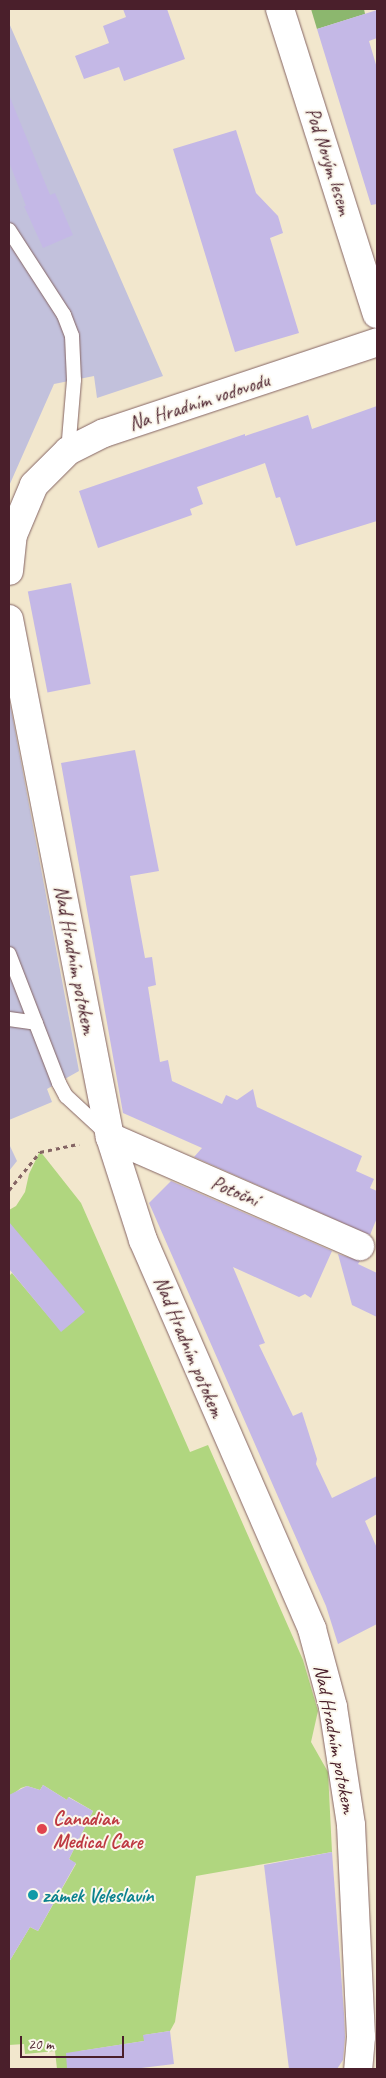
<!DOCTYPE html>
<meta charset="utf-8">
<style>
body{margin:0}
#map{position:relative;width:386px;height:2078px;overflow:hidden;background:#f2e7cd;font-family:Caveat,sans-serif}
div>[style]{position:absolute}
.industrial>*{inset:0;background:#c2c1dc}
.green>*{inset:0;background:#b0d67f}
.forest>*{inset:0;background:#8cb76e}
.building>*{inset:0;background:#c4b8e6;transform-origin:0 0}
.path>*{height:3px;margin-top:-1.5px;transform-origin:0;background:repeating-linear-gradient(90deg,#856564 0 4px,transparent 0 8px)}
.roads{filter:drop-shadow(0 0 1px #856564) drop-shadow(0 0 1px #856564)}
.service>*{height:14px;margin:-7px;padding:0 7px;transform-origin:7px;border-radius:7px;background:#fff}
.minor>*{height:28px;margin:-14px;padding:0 14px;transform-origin:14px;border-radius:14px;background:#fff}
.dots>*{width:14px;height:14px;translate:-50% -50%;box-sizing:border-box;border:2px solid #fbf7ec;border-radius:50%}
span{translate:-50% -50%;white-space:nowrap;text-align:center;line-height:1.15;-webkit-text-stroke:4px #fbf7ec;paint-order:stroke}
.street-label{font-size:20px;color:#4a1f2b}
.health-label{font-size:20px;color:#be3a42;font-weight:700}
.left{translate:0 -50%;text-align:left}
.culture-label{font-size:20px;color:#0d838f;font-weight:700}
.frame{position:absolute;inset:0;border:10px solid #4a1f2b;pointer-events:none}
.scale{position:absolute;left:20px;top:2036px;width:104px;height:22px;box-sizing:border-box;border:2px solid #4a1f2b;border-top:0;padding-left:6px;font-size:15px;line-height:18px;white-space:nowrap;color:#4a1f2b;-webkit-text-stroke:4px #fbf7ec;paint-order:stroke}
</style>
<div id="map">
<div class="industrial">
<div style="clip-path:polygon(9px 23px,163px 376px,97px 398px,94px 376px,54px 384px,9px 486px)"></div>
<div style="clip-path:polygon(9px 698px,79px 1071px,47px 1089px,52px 1102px,9px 1120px)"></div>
<div style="clip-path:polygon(9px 1144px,17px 1161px,9px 1171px)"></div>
</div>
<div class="green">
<div style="clip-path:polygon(40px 1151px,81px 1203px,190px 1452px,208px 1445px,303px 1660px,318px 1711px,311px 1742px,328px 1772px,332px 1852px,196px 1876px,175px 2022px,170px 2031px,144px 2035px,144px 2041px,80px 2051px,82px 2069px,57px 2069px,55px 2051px,25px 2054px,24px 2044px,9px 2045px,9px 1962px,30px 1927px,38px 1931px,76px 1864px,69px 1859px,93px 1811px,69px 1797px,67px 1800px,43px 1785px,40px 1790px,27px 1786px,21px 1788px,9px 1797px,9px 1276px,12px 1273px,61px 1331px,15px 1230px,9px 1235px,9px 1210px,16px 1206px,25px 1192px,29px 1174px)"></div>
</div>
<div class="forest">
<div style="clip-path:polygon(311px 9px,364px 9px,365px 14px,317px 29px)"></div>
</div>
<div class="building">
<div style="clip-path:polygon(123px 9px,167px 9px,185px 59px,124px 81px,119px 67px,84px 79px,75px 56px,109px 43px,103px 26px,126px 17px)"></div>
<div style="clip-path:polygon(377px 10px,377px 38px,369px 41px,377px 68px,377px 204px,371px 205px,317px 29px)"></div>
<div style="clip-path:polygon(9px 95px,50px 195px,55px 193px,73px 235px,43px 248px,24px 206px,26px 206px,9px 162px)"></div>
<div style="clip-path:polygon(236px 130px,256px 193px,278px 216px,283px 233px,270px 238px,299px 333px,235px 352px,173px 149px)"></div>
<div style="clip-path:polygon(377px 406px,377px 521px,296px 546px,280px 497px,276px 498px,265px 463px,197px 487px,203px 504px,190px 509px,192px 515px,98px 548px,79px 491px,245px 434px,245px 436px,308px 415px,312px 429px)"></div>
<div style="left:71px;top:583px;width:103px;height:44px;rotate:79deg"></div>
<div style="clip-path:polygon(135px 750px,159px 871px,130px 876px,145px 958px,152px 957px,156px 985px,148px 987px,160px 1062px,168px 1060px,172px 1081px,222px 1104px,226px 1095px,237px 1100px,253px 1089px,257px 1107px,362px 1156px,356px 1171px,374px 1179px,370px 1188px,377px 1191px,377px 1218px,370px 1235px,194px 1157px,202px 1148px,123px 1113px,61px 763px)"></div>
<div style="clip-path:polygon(171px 1181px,332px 1251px,311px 1298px,305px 1294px,299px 1297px,233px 1267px,265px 1343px,259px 1345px,293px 1416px,302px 1412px,317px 1459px,316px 1464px,332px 1498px,377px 1476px,377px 1514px,365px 1521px,377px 1548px,377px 1624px,338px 1644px,326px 1606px,149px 1203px)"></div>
<div style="clip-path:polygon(9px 1222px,85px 1312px,61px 1332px,9px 1269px)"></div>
<div style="clip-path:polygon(338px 1254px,360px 1261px,358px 1264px,377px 1273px,377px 1317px,352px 1305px)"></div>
<div style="clip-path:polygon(43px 1785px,67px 1800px,68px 1797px,93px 1811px,69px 1859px,76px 1863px,38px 1931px,30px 1927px,9px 1962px,9px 1795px,27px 1786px,40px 1790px)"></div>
<div style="clip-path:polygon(332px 1852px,344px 2014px,345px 2037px,343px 2060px,337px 2069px,289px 2069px,264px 1865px)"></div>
<div style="clip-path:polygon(170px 2031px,174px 2064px,133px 2069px,67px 2069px,66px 2053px,144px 2041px,143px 2035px)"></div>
</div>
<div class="path">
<div style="left:9px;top:1190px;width:49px;rotate:-50.8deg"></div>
<div style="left:40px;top:1152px;width:40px;rotate:-12deg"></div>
</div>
<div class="roads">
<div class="service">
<div style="left:9px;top:230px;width:101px;rotate:57.1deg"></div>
<div style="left:64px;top:315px;width:22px;rotate:69deg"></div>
<div style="left:72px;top:336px;width:44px;rotate:87.4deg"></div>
<div style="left:74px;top:380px;width:71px;rotate:94.8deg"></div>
<div style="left:9px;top:954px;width:138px;rotate:68.8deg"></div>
<div style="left:59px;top:1083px;width:15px;rotate:62deg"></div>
<div style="left:66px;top:1096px;width:54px;rotate:42.8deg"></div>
<div style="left:9px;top:1019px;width:27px;rotate:8deg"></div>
</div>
<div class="minor">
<div style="left:280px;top:9px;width:320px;rotate:72.4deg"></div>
<div style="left:9px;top:571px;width:36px;rotate:-84deg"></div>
<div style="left:13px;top:535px;width:54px;rotate:-67.2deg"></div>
<div style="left:34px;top:485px;width:48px;rotate:-45deg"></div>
<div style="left:68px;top:451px;width:40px;rotate:-26.6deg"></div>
<div style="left:104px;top:433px;width:288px;rotate:-18.4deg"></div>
<div style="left:9px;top:619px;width:528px;rotate:78.97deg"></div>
<div style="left:110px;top:1137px;width:108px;rotate:72.2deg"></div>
<div style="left:143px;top:1240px;width:424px;rotate:66.5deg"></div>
<div style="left:312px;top:1629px;width:81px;rotate:74.9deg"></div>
<div style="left:333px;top:1707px;width:119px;rotate:81.3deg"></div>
<div style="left:351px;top:1825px;width:212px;rotate:87.3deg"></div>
<div style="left:361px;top:2037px;width:32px;rotate:95deg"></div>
<div style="left:110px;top:1137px;width:273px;rotate:23.6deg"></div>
</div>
</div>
<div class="dots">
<div style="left:42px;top:1829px;background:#e0444e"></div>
<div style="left:33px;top:1895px;background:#0f9aa8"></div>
</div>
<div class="street-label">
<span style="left:329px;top:161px;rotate:72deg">Pod Novým lesem</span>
<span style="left:199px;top:402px;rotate:-18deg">Na Hradním vodovodu</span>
<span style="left:75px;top:960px;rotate:79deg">Nad Hradním potokem</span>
<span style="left:235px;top:1191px;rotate:23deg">Potoční</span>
<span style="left:189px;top:1347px;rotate:67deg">Nad Hradním potokem</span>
<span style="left:335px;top:1739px;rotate:79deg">Nad Hradním potokem</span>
</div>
<div class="health-label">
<span class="left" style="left:53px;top:1830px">Canadian<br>Medical Care</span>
</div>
<div class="culture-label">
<span class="left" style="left:43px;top:1895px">zámek Veleslavín</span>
</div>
<div class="frame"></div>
<div class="scale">20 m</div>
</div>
